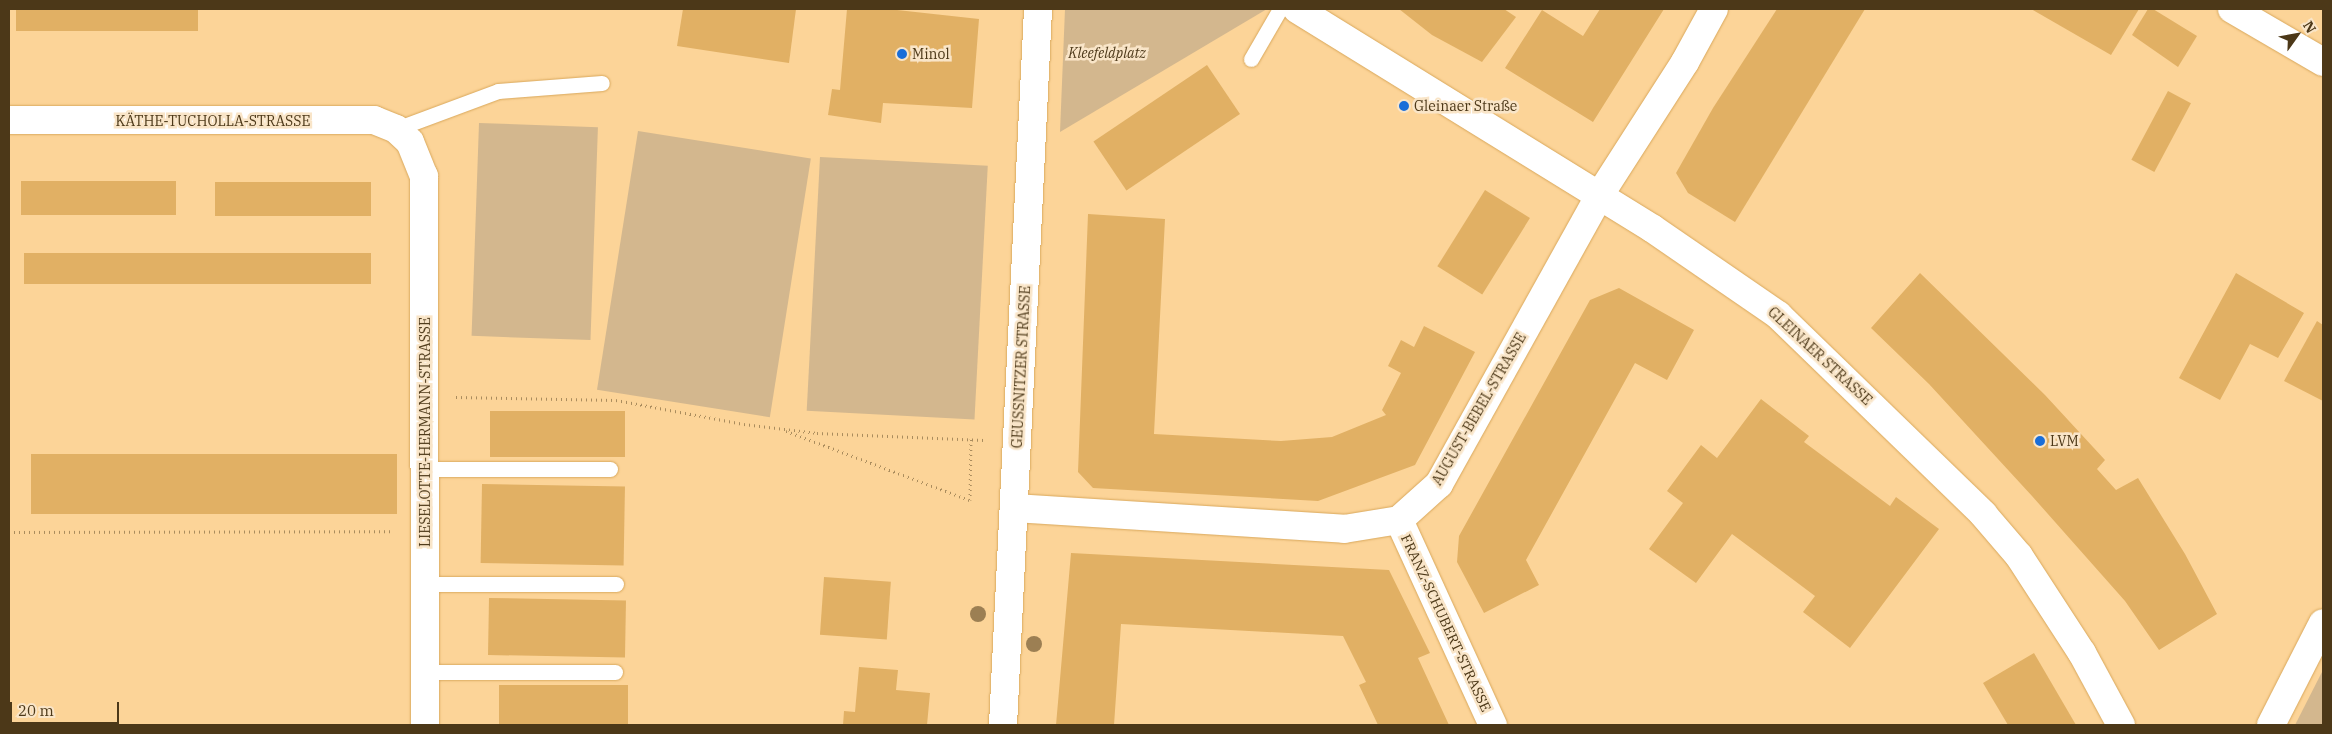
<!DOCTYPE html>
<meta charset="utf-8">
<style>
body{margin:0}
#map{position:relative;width:2332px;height:734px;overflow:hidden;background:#fcd498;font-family:"IBM Plex Serif",serif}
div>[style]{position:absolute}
.green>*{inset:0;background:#d3b78e;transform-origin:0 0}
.building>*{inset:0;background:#e1b064;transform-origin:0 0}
.path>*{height:3px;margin-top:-1.5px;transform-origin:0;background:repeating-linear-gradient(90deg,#aa8c5d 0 1px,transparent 0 5px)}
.roads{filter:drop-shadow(0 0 1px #d9a85c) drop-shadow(0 0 1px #d9a85c)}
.service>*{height:15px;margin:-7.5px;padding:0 7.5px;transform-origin:7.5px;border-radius:7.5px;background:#fff}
.minor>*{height:28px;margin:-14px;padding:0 14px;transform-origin:14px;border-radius:14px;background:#fff}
.tertiary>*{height:28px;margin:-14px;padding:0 14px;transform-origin:14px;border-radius:14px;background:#fff}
.primary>*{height:28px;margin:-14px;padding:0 14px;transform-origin:14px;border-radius:14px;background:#fff}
.trees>*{width:16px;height:16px;margin:-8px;border-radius:50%;background:#9c7f53}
.dots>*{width:14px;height:14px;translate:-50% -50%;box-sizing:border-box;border:2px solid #f9e5c8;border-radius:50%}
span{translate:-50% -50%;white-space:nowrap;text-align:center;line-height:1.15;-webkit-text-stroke:5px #f9e5c8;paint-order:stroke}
.park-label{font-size:14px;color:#4e3a1b;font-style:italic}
.poi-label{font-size:14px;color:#4c3818}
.left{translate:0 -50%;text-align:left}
.street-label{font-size:14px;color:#4c3818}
.frame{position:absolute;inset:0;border:10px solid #4c3818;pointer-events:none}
.north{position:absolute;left:2272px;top:10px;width:50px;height:50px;-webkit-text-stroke:4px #f9e5c8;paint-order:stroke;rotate:58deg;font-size:14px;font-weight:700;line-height:20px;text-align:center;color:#4c3818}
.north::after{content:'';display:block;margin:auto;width:18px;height:22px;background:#4c3818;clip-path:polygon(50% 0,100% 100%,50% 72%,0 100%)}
.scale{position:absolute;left:10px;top:702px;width:109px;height:22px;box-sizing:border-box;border:2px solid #4c3818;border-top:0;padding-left:6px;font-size:15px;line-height:18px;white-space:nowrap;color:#4c3818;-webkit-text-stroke:4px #f9e5c8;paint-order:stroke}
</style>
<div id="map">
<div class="green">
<div style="clip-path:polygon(1065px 9px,1267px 9px,1060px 132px)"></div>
<div style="left:479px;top:123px;width:119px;height:213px;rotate:2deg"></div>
<div style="left:638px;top:131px;width:175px;height:262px;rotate:9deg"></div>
<div style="left:820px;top:157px;width:168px;height:254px;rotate:3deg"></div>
<div style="clip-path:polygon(2323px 670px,2323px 725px,2295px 725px)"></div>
</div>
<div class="building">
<div style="left:16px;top:9px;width:182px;height:22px"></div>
<div style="clip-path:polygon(683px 9px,796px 9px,789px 63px,677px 46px)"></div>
<div style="clip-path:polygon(847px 9px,888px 9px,979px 19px,972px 108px,883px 103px,881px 123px,828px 115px,832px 89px,840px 90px)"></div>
<div style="clip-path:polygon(1399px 9px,1504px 9px,1516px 17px,1482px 62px,1432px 35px)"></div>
<div style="clip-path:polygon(1600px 9px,1664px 9px,1593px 122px,1505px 68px,1542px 10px,1583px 36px)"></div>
<div style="clip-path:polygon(1777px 9px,1865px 9px,1735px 222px,1688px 193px,1676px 173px,1713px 108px)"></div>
<div style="clip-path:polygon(2031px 9px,2139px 9px,2111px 55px)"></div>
<div style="clip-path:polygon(2148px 9px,2153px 9px,2197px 36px,2178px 67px,2132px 35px)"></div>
<div style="left:1207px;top:65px;width:59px;height:137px;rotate:56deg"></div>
<div style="left:2168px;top:91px;width:26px;height:78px;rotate:28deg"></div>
<div style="left:21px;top:181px;width:155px;height:34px"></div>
<div style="left:215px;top:182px;width:156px;height:34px"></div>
<div style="left:1485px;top:190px;width:53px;height:90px;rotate:32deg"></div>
<div style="clip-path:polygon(1088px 214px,1165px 219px,1154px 434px,1281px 441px,1332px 437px,1386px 415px,1382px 410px,1401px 373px,1388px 366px,1401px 340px,1414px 347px,1424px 326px,1475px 352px,1415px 465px,1318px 501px,1093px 488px,1078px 472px)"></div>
<div style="left:24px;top:253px;width:347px;height:31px"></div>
<div style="clip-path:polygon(1920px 273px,2045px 395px,2105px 460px,2097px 469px,2116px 490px,2138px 478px,2185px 554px,2217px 614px,2159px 650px,2125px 601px,2032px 496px,1929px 384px,1871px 328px)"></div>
<div style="clip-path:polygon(2236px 273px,2304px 313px,2278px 358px,2250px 344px,2220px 400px,2179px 378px)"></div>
<div style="clip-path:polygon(1619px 288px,1694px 330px,1667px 380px,1635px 363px,1526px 560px,1539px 585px,1484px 613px,1457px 562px,1459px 536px,1590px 300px)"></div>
<div style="clip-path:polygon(2317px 321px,2323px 325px,2323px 401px,2284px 381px)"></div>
<div style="clip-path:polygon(1761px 399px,1809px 436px,1804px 442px,1890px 506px,1896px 497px,1939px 529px,1850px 648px,1803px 612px,1815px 596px,1732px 534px,1696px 583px,1649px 549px,1683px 503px,1667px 491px,1701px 445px,1717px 458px)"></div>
<div style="left:490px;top:411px;width:135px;height:46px"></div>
<div style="left:397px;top:454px;width:60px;height:366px;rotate:90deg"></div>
<div style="left:482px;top:484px;width:143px;height:79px;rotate:1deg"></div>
<div style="clip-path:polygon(1071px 553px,1389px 570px,1430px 653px,1418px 658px,1449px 725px,1378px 725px,1359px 685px,1366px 682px,1343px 636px,1121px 624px,1114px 725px,1056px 725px)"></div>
<div style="left:824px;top:577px;width:67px;height:58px;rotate:4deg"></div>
<div style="left:489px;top:598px;width:137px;height:57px;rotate:1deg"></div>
<div style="clip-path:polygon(2034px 653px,2076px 725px,2008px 725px,1983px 683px)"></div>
<div style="clip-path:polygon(859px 667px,898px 670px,896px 690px,930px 693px,927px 725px,843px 725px,844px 711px,855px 712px)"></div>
<div style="left:499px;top:685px;width:129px;height:40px"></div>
</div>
<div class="path">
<div style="left:456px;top:397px;width:160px;rotate:1.1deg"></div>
<div style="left:616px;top:400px;width:130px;rotate:10.6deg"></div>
<div style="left:744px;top:424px;width:74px;rotate:7deg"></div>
<div style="left:817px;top:433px;width:167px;rotate:2.4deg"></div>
<div style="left:786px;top:431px;width:197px;rotate:20.6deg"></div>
<div style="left:970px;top:500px;width:61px;rotate:-89.1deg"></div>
<div style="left:9px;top:532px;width:382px;rotate:-0.1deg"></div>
</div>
<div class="roads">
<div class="service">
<div style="left:1251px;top:59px;width:58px;rotate:-59.9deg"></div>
<div style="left:396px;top:129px;width:109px;rotate:-20.4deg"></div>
<div style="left:498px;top:91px;width:104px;rotate:-4.4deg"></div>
<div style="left:425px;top:469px;width:185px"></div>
<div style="left:424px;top:584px;width:192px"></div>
<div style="left:425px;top:672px;width:190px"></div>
</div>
<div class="minor">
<div style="left:2232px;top:9px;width:105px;rotate:30.2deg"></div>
<div style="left:9px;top:120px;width:365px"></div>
<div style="left:374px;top:120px;width:24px;rotate:22deg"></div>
<div style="left:396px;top:129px;width:19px;rotate:43deg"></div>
<div style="left:410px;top:142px;width:37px;rotate:68deg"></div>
<div style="left:424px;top:176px;width:549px;rotate:89.9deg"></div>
<div style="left:1014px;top:508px;width:331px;rotate:3.6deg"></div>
<div style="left:1344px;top:529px;width:56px;rotate:-9.3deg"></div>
<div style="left:1399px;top:520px;width:54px;rotate:-42deg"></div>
<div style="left:1439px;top:484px;width:329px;rotate:-60.9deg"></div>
<div style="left:1599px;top:196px;width:159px;rotate:-57.3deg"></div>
<div style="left:1685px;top:62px;width:60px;rotate:-61.3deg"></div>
<div style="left:1399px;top:520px;width:226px;rotate:65.4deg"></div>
<div style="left:2271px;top:725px;width:114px;rotate:-63deg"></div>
</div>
<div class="tertiary">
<div style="left:1297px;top:9px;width:418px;rotate:31.7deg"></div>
<div style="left:1653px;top:229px;width:152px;rotate:34.5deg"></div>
<div style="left:1778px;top:315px;width:286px;rotate:44.1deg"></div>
<div style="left:1983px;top:514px;width:55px;rotate:49.4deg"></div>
<div style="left:2019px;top:556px;width:116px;rotate:57deg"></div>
<div style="left:2082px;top:653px;width:82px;rotate:61.6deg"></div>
</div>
<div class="primary">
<div style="left:1003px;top:725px;width:717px;rotate:-87.2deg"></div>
</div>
</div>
<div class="trees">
<div style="left:978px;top:614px"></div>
<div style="left:1034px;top:644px"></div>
</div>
<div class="dots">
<div style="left:902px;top:54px;background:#1a6ed8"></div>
<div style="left:1404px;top:106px;background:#1a6ed8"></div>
<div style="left:2040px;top:441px;background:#1a6ed8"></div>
</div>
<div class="park-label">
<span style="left:1107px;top:53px">Kleefeldplatz</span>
</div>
<div class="poi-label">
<span class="left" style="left:912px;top:54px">Minol</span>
<span class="left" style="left:1414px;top:106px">Gleinaer Straße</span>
<span class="left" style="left:2050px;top:441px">LVM</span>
</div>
<div class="street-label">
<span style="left:213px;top:121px">KÄTHE-TUCHOLLA-STRASSE</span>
<span style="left:1820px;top:356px;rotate:43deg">GLEINAER STRASSE</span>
<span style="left:1021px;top:367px;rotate:-87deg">GEUSSNITZER STRASSE</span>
<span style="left:1479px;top:409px;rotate:-60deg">AUGUST-BEBEL-STRASSE</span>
<span style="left:425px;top:432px;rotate:-90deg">LIESELOTTE-HERMANN-STRASSE</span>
<span style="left:1446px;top:623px;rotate:65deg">FRANZ-SCHUBERT-STRASSE</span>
</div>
<div class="frame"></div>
<div class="north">N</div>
<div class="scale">20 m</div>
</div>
